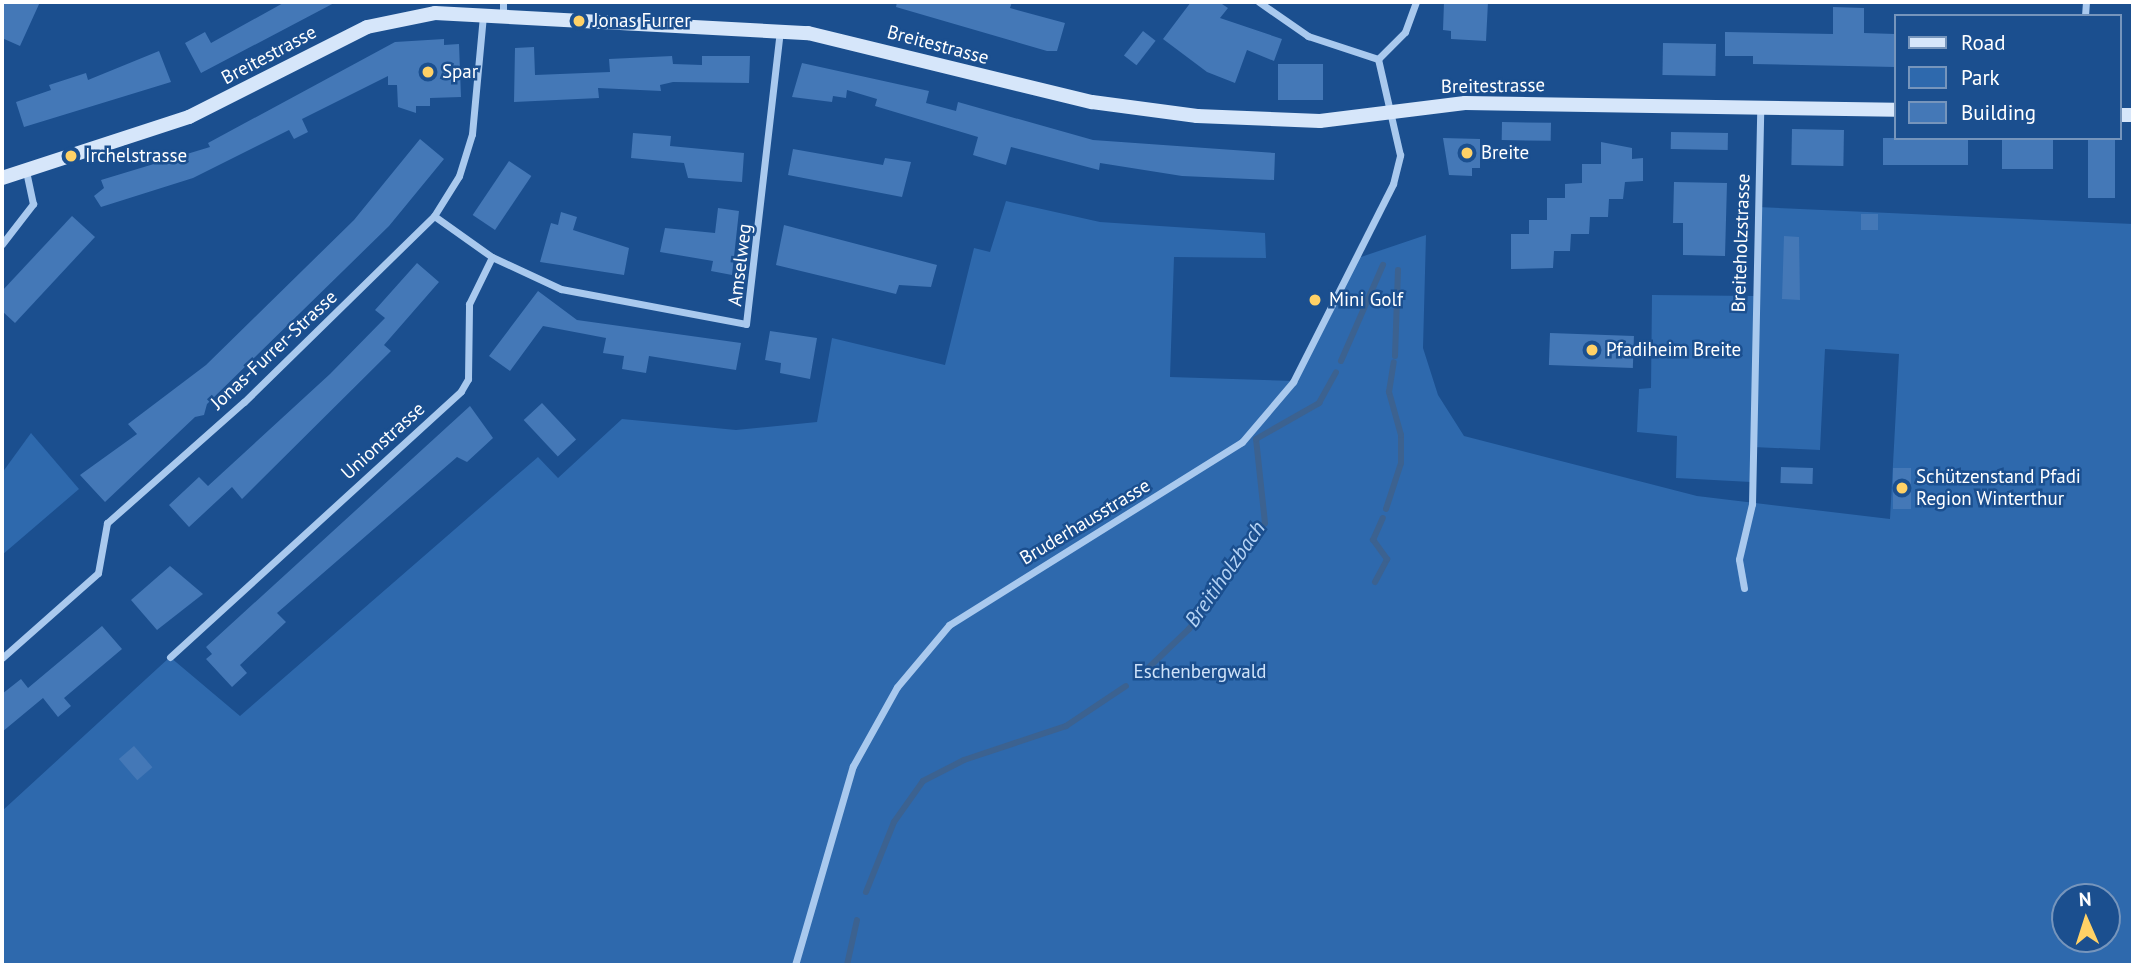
<!DOCTYPE html>
<meta charset="utf-8">
<style>
body{margin:0}
#map{position:relative;width:2135px;height:967px;overflow:hidden;background:#1b4f8f;font-family:"PT Sans",sans-serif}
div>[style]{position:absolute}
.green>*{inset:0;background:#2e69ad}
.stream>*{height:6px;margin:-3px;padding:0 3px;transform-origin:3px;border-radius:3px;background:#3c6290}
.building>*{inset:0;background:#4478b7;transform-origin:0 0}
.street>*{height:7px;margin:-3.5px;padding:0 3.5px;transform-origin:3.5px;border-radius:3.5px;background:#a9c9ee}
.secondary>*{height:14px;margin:-7px;padding:0 7px;transform-origin:7px;border-radius:7px;background:#d6e6fa}
.dots>*{width:19px;height:19px;translate:-50% -50%;box-sizing:border-box;border:4px solid #1b4f8f;border-radius:50%}
span{translate:-50% -50%;white-space:nowrap;text-align:center;line-height:1.15;-webkit-text-stroke:5px #1b4f8f;paint-order:stroke}
.poi-label{font-size:19px;color:#fff}
.left{translate:0 -50%;text-align:left}
.street-label{font-size:19px;color:#fff}
.park-label{font-size:19px;color:#cfe3fa}
.water-label{font-size:21px;color:#b5d3f5;font-style:italic}
.frame{position:absolute;inset:0;border:4px solid #fff;pointer-events:none}
.legend{position:absolute;left:1894px;top:14px;width:228px;height:126px;box-sizing:border-box;background:#1b4f8f;border:2px solid #7695bc;margin:0;padding:9px 12px;list-style:none;font-size:21px;color:#fff}
.legend li{display:flex;align-items:center;gap:14px;height:35px}
.legend b{width:35px;border:2px solid #7695bc}
.north{position:absolute;left:2051px;top:883px;width:70px;height:70px;box-sizing:border-box;background:#1b4f8f;border:2px solid #7695bc;border-radius:50%;rotate:357deg;font-size:19px;font-weight:700;line-height:28px;text-align:center;color:#fff}
.north::after{content:'';display:block;margin:auto;width:24px;height:32px;background:#ffd166;clip-path:polygon(50% 0,100% 100%,50% 72%,0 100%)}
</style>
<div id="map">
<div class="green">
<div style="clip-path:polygon(evenodd,1006px 201px,1100px 222px,1265px 233px,1266px 258px,1174px 257px,1170px 377px,1293px 381px,1358px 258px,1426px 235px,1423px 348px,1438px 395px,1464px 436px,1697px 496px,1890px 519px,1899px 354px,1825px 349px,1820px 450px,1753px 447px,1751px 482px,1676px 478px,1677px 436px,1637px 432px,1639px 389px,1651px 388px,1652px 295px,1755px 296px,1758px 207px,2133px 224px,2133px 965px,2px 965px,2px 811px,170px 657px,240px 716px,538px 457px,558px 478px,622px 419px,736px 430px,817px 422px,832px 338px,945px 365px,974px 248px,990px 252px,1006px 201px,2065px 897px,2107px 897px,2107px 939px,2065px 939px,2065px 897px)"></div>
<div style="clip-path:polygon(31px 433px,79px 489px,2px 555px,2px 473px)"></div>
</div>
<div class="stream">
<div style="left:1395px;top:356px;width:86px;rotate:-88deg"></div>
<div style="left:1341px;top:361px;width:105px;rotate:-66.4deg"></div>
<div style="left:1386px;top:509px;width:48px;rotate:-71.9deg"></div>
<div style="left:1401px;top:463px;width:28px;rotate:-90deg"></div>
<div style="left:1401px;top:435px;width:45px;rotate:-105.6deg"></div>
<div style="left:1389px;top:392px;width:30px;rotate:-81deg"></div>
<div style="left:1375px;top:582px;width:26px;rotate:-62deg"></div>
<div style="left:1387px;top:559px;width:24px;rotate:-126deg"></div>
<div style="left:1373px;top:540px;width:24px;rotate:-66deg"></div>
<div style="left:1143px;top:673px;width:64px;rotate:-43.7deg"></div>
<div style="left:1189px;top:629px;width:130px;rotate:-54.4deg"></div>
<div style="left:1265px;top:523px;width:84px;rotate:-96.1deg"></div>
<div style="left:1256px;top:439px;width:73px;rotate:-29.7deg"></div>
<div style="left:1319px;top:403px;width:35px;rotate:-61deg"></div>
<div style="left:866px;top:892px;width:75px;rotate:-68.2deg"></div>
<div style="left:894px;top:822px;width:50px;rotate:-54.7deg"></div>
<div style="left:923px;top:781px;width:46px;rotate:-27.1deg"></div>
<div style="left:964px;top:760px;width:108px;rotate:-18.4deg"></div>
<div style="left:1066px;top:726px;width:72px;rotate:-33.7deg"></div>
<div style="left:847px;top:965px;width:46px;rotate:-77.5deg"></div>
</div>
<div class="building">
<div style="clip-path:polygon(2px 2px,40px 2px,20px 46px,2px 38px)"></div>
<div style="clip-path:polygon(285px 2px,336px 2px,201px 73px,185px 43px,205px 32px,211px 43px)"></div>
<div style="clip-path:polygon(897px 2px,1012px 2px,1010px 8px,1065px 23px,1057px 51px,1047px 51px,896px 7px)"></div>
<div style="clip-path:polygon(1191px 2px,1219px 2px,1228px 8px,1220px 18px,1282px 39px,1274px 61px,1247px 50px,1235px 83px,1207px 72px,1163px 39px)"></div>
<div style="clip-path:polygon(1444px 2px,1488px 2px,1486px 41px,1451px 39px,1451px 31px,1443px 30px)"></div>
<div style="clip-path:polygon(1833px 7px,1864px 8px,1864px 33px,1895px 34px,1895px 67px,1753px 64px,1753px 56px,1725px 56px,1725px 32px,1833px 34px)"></div>
<div style="left:1143px;top:31px;width:16px;height:31px;rotate:38deg"></div>
<div style="clip-path:polygon(444px 39px,444px 45px,459px 44px,461px 97px,430px 98px,430px 106px,416px 106px,416px 113px,398px 107px,397px 85px,388px 85px,388px 76px,302px 119px,308px 132px,294px 139px,289px 130px,193px 178px,101px 207px,94px 196px,104px 188px,101px 180px,210px 147px,208px 143px,395px 42px)"></div>
<div style="left:1663px;top:43px;width:53px;height:32px;rotate:1deg"></div>
<div style="clip-path:polygon(534px 47px,535px 75px,610px 72px,609px 59px,672px 56px,673px 64px,702px 65px,702px 56px,750px 56px,749px 83px,673px 82px,660px 85px,661px 91px,598px 88px,599px 98px,514px 102px,515px 48px)"></div>
<div style="clip-path:polygon(159px 51px,171px 82px,24px 127px,16px 102px,51px 90px,49px 85px,86px 73px,88px 80px)"></div>
<div style="clip-path:polygon(802px 63px,929px 91px,926px 103px,956px 111px,958px 102px,1093px 140px,1275px 153px,1274px 180px,1182px 176px,1100px 163px,1099px 170px,1011px 147px,1006px 165px,973px 155px,978px 137px,875px 106px,877px 99px,847px 90px,846px 98px,833px 96px,832px 102px,792px 97px)"></div>
<div style="left:1278px;top:64px;width:45px;height:36px"></div>
<div style="left:1502px;top:122px;width:49px;height:18px;rotate:1deg"></div>
<div style="left:1792px;top:129px;width:52px;height:36px;rotate:1deg"></div>
<div style="left:1671px;top:132px;width:57px;height:17px;rotate:1deg"></div>
<div style="clip-path:polygon(633px 133px,671px 136px,670px 146px,744px 153px,742px 182px,688px 178px,684px 163px,631px 158px)"></div>
<div style="clip-path:polygon(1443px 138px,1480px 139px,1480px 168px,1472px 168px,1472px 176px,1449px 175px)"></div>
<div style="left:1883px;top:138px;width:85px;height:27px"></div>
<div style="left:2002px;top:138px;width:51px;height:31px"></div>
<div style="left:2088px;top:138px;width:27px;height:60px"></div>
<div style="clip-path:polygon(420px 139px,444px 159px,389px 226px,207px 404px,204px 415px,195px 417px,105px 502px,80px 475px,137px 434px,128px 424px,206px 365px,354px 220px)"></div>
<div style="clip-path:polygon(1601px 142px,1632px 148px,1632px 159px,1643px 158px,1643px 181px,1625px 182px,1623px 199px,1609px 199px,1608px 217px,1590px 217px,1589px 234px,1571px 234px,1570px 251px,1554px 251px,1553px 268px,1511px 269px,1511px 234px,1529px 234px,1529px 220px,1547px 220px,1547px 198px,1565px 198px,1565px 184px,1582px 183px,1582px 164px,1601px 164px)"></div>
<div style="clip-path:polygon(793px 149px,883px 165px,885px 158px,911px 162px,902px 197px,788px 175px)"></div>
<div style="left:509px;top:161px;width:27px;height:65px;rotate:34deg"></div>
<div style="clip-path:polygon(1674px 182px,1727px 183px,1725px 256px,1683px 255px,1683px 223px,1673px 223px)"></div>
<div style="clip-path:polygon(718px 208px,739px 211px,732px 275px,711px 271px,713px 261px,660px 252px,665px 228px,715px 233px)"></div>
<div style="clip-path:polygon(561px 212px,577px 217px,573px 230px,629px 248px,624px 275px,540px 262px,551px 223px,558px 225px)"></div>
<div style="left:1861px;top:214px;width:17px;height:16px"></div>
<div style="clip-path:polygon(72px 216px,95px 237px,15px 323px,2px 311px,2px 291px)"></div>
<div style="clip-path:polygon(784px 225px,937px 265px,931px 287px,899px 285px,896px 294px,776px 265px)"></div>
<div style="clip-path:polygon(1784px 236px,1799px 237px,1800px 300px,1782px 299px)"></div>
<div style="clip-path:polygon(417px 263px,439px 282px,384px 345px,391px 351px,242px 499px,232px 487px,189px 527px,169px 505px,199px 477px,208px 486px,330px 374px,385px 318px,375px 310px)"></div>
<div style="clip-path:polygon(538px 291px,577px 320px,741px 343px,736px 370px,649px 356px,646px 373px,622px 369px,624px 356px,603px 353px,606px 338px,543px 326px,510px 371px,489px 356px)"></div>
<div style="clip-path:polygon(770px 331px,817px 338px,810px 379px,780px 373px,781px 363px,765px 360px)"></div>
<div style="left:1550px;top:333px;width:84px;height:32px;rotate:2deg"></div>
<div style="left:542px;top:403px;width:50px;height:25px;rotate:47deg"></div>
<div style="clip-path:polygon(470px 406px,493px 438px,467px 462px,457px 457px,277px 613px,286px 622px,240px 665px,247px 673px,232px 687px,206px 659px,212px 654px,206px 647px)"></div>
<div style="left:1781px;top:467px;width:32px;height:16px;rotate:2deg"></div>
<div style="left:1893px;top:468px;width:18px;height:41px"></div>
<div style="clip-path:polygon(170px 566px,203px 594px,157px 630px,131px 600px)"></div>
<div style="clip-path:polygon(102px 626px,122px 649px,64px 698px,71px 706px,58px 717px,43px 698px,2px 732px,2px 694px,21px 679px,28px 688px)"></div>
<div style="left:134px;top:746px;width:28px;height:20px;rotate:49deg"></div>
</div>
<div class="street">
<div style="left:503px;top:2px;width:12px;rotate:90deg"></div>
<div style="left:1259px;top:2px;width:60px;rotate:34.8deg"></div>
<div style="left:1308px;top:36px;width:74px;rotate:18.2deg"></div>
<div style="left:2085px;top:16px;width:14px;rotate:-86deg"></div>
<div style="left:1378px;top:59px;width:38px;rotate:-45deg"></div>
<div style="left:1405px;top:32px;width:32px;rotate:-70deg"></div>
<div style="left:2px;top:244px;width:51px;rotate:-52.2deg"></div>
<div style="left:33px;top:204px;width:35px;rotate:-102deg"></div>
<div style="left:492px;top:257px;width:76px;rotate:24.9deg"></div>
<div style="left:561px;top:289px;width:188px;rotate:10.7deg"></div>
<div style="left:746px;top:324px;width:294px;rotate:-83.4deg"></div>
<div style="left:1744px;top:588px;width:29px;rotate:-100deg"></div>
<div style="left:1739px;top:559px;width:57px;rotate:-76.7deg"></div>
<div style="left:1752px;top:504px;width:397px;rotate:-88.8deg"></div>
<div style="left:170px;top:657px;width:394px;rotate:-42.4deg"></div>
<div style="left:461px;top:391px;width:14px;rotate:-60deg"></div>
<div style="left:468px;top:379px;width:75px;rotate:-89.2deg"></div>
<div style="left:469px;top:304px;width:52px;rotate:-63.9deg"></div>
<div style="left:492px;top:257px;width:71px;rotate:-144.7deg"></div>
<div style="left:2px;top:658px;width:128px;rotate:-41.5deg"></div>
<div style="left:98px;top:573px;width:51px;rotate:-79.8deg"></div>
<div style="left:107px;top:523px;width:183px;rotate:-41.5deg"></div>
<div style="left:244px;top:402px;width:266px;rotate:-44.4deg"></div>
<div style="left:434px;top:216px;width:47px;rotate:-58deg"></div>
<div style="left:459px;top:176px;width:44px;rotate:-72.8deg"></div>
<div style="left:472px;top:134px;width:120px;rotate:-84.7deg"></div>
<div style="left:795px;top:965px;width:207px;rotate:-73.8deg"></div>
<div style="left:853px;top:766px;width:90px;rotate:-60.9deg"></div>
<div style="left:897px;top:687px;width:81px;rotate:-50deg"></div>
<div style="left:949px;top:625px;width:345px;rotate:-32deg"></div>
<div style="left:1242px;top:442px;width:79px;rotate:-49.6deg"></div>
<div style="left:1293px;top:382px;width:222px;rotate:-63.2deg"></div>
<div style="left:1393px;top:184px;width:30px;rotate:-76deg"></div>
<div style="left:1400px;top:155px;width:98px;rotate:-102.9deg"></div>
</div>
<div class="secondary">
<div style="left:2119px;top:115px;width:14px"></div>
<div style="left:2px;top:178px;width:197px;rotate:-18.1deg"></div>
<div style="left:189px;top:117px;width:199px;rotate:-26.8deg"></div>
<div style="left:367px;top:27px;width:69px;rotate:-11.6deg"></div>
<div style="left:435px;top:13px;width:374px;rotate:3.1deg"></div>
<div style="left:808px;top:33px;width:292px;rotate:13.7deg"></div>
<div style="left:1092px;top:102px;width:106px;rotate:7.6deg"></div>
<div style="left:1197px;top:116px;width:123px;rotate:2.3deg"></div>
<div style="left:1320px;top:121px;width:146px;rotate:-7.1deg"></div>
<div style="left:1465px;top:103px;width:430px;rotate:0.9deg"></div>
</div>
<div class="dots">
<div style="left:579px;top:21px;background:#ffd166"></div>
<div style="left:428px;top:72px;background:#ffd166"></div>
<div style="left:1467px;top:153px;background:#ffd166"></div>
<div style="left:71px;top:156px;background:#ffd166"></div>
<div style="left:1315px;top:300px;background:#ffd166"></div>
<div style="left:1592px;top:350px;background:#ffd166"></div>
<div style="left:1902px;top:488px;background:#ffd166"></div>
</div>
<div class="poi-label">
<span class="left" style="left:593px;top:21px">Jonas Furrer</span>
<span class="left" style="left:442px;top:72px">Spar</span>
<span class="left" style="left:1481px;top:153px">Breite</span>
<span class="left" style="left:85px;top:156px">Irchelstrasse</span>
<span class="left" style="left:1329px;top:300px">Mini Golf</span>
<span class="left" style="left:1606px;top:350px">Pfadiheim Breite</span>
<span class="left" style="left:1916px;top:488px">Schützenstand Pfadi<br>Region Winterthur</span>
</div>
<div class="street-label">
<span style="left:938px;top:45px;rotate:15deg">Breitestrasse</span>
<span style="left:269px;top:55px;rotate:-28deg">Breitestrasse</span>
<span style="left:1493px;top:86px;rotate:-1deg">Breitestrasse</span>
<span style="left:1741px;top:243px;rotate:-88deg">Breiteholzstrasse</span>
<span style="left:740px;top:265px;rotate:-83deg">Amselweg</span>
<span style="left:274px;top:350px;rotate:-43deg">Jonas-Furrer-Strasse</span>
<span style="left:383px;top:441px;rotate:-42deg">Unionstrasse</span>
<span style="left:1085px;top:522px;rotate:-31deg">Bruderhausstrasse</span>
</div>
<div class="park-label">
<span style="left:1200px;top:672px">Eschenbergwald</span>
</div>
<div class="water-label">
<span style="left:1225px;top:574px;rotate:-55deg">Breitiholzbach</span>
</div>
<div class="frame"></div>
<ul class="legend">
<li><b style="height:9px;background:#d6e6fa"></b>Road</li>
<li><b style="height:19px;background:#2e69ad"></b>Park</li>
<li><b style="height:19px;background:#4478b7"></b>Building</li>
</ul>
<div class="north">N</div>
</div>
